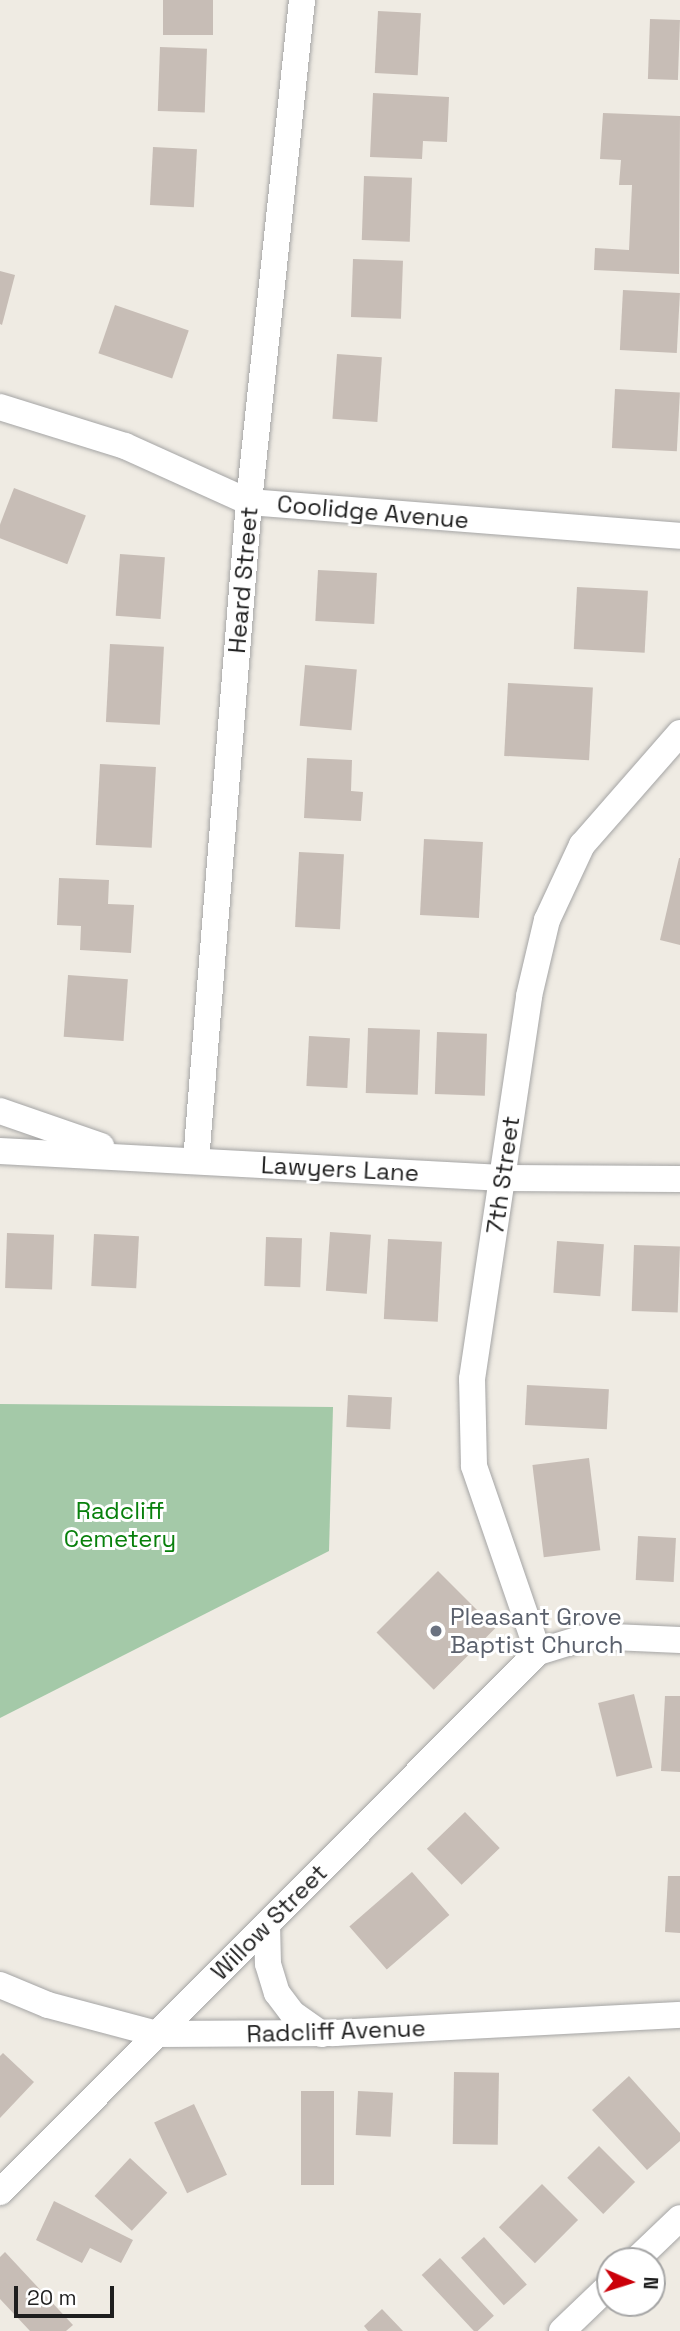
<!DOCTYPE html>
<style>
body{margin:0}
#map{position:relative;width:680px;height:2331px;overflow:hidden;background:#efebe3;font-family:"Space Grotesk",sans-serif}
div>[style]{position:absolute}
.cemetery>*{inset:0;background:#a4c9a8}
.building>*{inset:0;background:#c7bdb6;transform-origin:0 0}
.roads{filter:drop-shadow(0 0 2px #a5a5a5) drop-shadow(0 0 2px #a5a5a5)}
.minor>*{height:26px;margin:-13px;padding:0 13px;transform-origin:13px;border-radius:13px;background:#fff}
.dots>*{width:19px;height:19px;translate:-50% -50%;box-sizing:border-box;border:4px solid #fff;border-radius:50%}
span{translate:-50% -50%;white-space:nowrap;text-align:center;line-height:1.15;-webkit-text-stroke:6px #fff;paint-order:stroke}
.street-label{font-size:24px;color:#1e1e1e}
.park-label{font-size:24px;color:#08800c}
.worship-label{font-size:24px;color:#5b616d}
.left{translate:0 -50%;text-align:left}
.north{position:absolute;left:596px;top:2247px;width:70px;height:70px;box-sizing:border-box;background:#fff;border:2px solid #a5a5a5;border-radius:50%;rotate:93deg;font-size:19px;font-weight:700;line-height:28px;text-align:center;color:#1e1e1e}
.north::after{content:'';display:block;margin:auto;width:24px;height:32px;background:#cb0009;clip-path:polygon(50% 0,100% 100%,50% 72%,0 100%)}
.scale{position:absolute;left:14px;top:2286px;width:100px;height:32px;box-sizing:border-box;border:4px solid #1e1e1e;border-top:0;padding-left:9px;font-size:21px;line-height:24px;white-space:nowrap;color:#1e1e1e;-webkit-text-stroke:5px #fff;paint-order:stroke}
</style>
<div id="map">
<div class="cemetery">
<div style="clip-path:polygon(0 1404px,333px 1407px,329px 1551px,0 1718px)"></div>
</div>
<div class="building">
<div style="left:163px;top:0;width:50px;height:35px"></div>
<div style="left:378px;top:11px;width:43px;height:62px;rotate:3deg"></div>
<div style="left:650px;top:19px;width:30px;height:60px;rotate:2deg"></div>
<div style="left:160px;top:47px;width:47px;height:64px;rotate:2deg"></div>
<div style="clip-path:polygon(373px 93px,449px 97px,447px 142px,423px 141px,422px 159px,370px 157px)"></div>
<div style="clip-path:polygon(603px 113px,680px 116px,679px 274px,594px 270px,595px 248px,629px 250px,632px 185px,619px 185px,621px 160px,600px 159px)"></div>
<div style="left:153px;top:147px;width:44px;height:58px;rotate:3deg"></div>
<div style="left:364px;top:176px;width:48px;height:64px;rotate:2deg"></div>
<div style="left:353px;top:259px;width:50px;height:58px;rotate:2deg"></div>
<div style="clip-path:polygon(0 271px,15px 275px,2px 325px,0 324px)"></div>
<div style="left:623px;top:290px;width:57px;height:60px;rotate:3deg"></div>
<div style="left:115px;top:305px;width:78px;height:51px;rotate:19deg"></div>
<div style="left:337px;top:354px;width:45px;height:65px;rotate:4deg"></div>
<div style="left:615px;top:389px;width:65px;height:59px;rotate:3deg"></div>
<div style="left:14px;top:488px;width:77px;height:52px;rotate:21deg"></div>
<div style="left:120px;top:554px;width:45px;height:62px;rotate:4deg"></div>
<div style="left:318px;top:570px;width:59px;height:51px;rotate:3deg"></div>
<div style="left:577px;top:587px;width:71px;height:62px;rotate:3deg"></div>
<div style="left:110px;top:644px;width:54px;height:78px;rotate:3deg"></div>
<div style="left:305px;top:665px;width:52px;height:61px;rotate:5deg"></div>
<div style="left:508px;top:683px;width:85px;height:73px;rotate:3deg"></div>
<div style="clip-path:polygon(307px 758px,352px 760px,351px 791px,363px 792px,361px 821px,304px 818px)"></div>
<div style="left:100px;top:764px;width:56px;height:81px;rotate:3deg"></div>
<div style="left:424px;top:839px;width:59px;height:76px;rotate:3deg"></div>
<div style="left:299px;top:852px;width:45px;height:75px;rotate:3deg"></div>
<div style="clip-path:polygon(679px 858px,680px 858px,680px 945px,660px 940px)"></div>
<div style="clip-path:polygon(59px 878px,109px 880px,108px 904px,134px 905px,131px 953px,80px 950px,81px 926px,57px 925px)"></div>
<div style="left:68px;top:975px;width:60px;height:62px;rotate:4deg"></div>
<div style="left:368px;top:1028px;width:52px;height:65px;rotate:2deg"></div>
<div style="left:437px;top:1032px;width:50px;height:62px;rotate:2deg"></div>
<div style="left:309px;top:1036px;width:41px;height:50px;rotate:3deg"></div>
<div style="left:330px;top:1232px;width:41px;height:59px;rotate:4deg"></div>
<div style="left:7px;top:1233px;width:47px;height:55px;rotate:2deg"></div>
<div style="left:94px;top:1234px;width:45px;height:52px;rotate:3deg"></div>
<div style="left:266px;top:1237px;width:36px;height:49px;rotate:2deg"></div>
<div style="left:388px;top:1239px;width:54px;height:80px;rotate:3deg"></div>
<div style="left:557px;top:1241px;width:47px;height:52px;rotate:4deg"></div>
<div style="left:634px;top:1245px;width:46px;height:66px;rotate:2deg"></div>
<div style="left:527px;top:1385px;width:82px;height:40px;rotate:3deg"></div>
<div style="left:348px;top:1395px;width:44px;height:32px;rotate:3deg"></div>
<div style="left:589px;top:1458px;width:93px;height:57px;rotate:83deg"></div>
<div style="left:638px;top:1536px;width:38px;height:44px;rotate:3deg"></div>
<div style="left:438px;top:1571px;width:81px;height:87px;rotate:45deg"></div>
<div style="left:634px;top:1694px;width:76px;height:37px;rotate:76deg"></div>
<div style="clip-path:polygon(665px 1696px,680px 1696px,680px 1772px,661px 1771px)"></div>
<div style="left:465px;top:1812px;width:50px;height:53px;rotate:46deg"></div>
<div style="left:412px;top:1872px;width:57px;height:83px;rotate:49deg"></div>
<div style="clip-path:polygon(668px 1876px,680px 1876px,680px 1933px,665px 1932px)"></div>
<div style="clip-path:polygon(3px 2053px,34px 2082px,0 2118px,0 2056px)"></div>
<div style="left:454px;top:2072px;width:45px;height:72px;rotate:1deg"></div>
<div style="clip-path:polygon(629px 2076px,680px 2133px,680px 2141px,647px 2170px,592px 2110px)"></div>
<div style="left:301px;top:2091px;width:33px;height:94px"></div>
<div style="left:358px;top:2091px;width:35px;height:44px;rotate:3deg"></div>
<div style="left:194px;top:2104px;width:78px;height:44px;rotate:65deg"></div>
<div style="left:599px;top:2146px;width:51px;height:45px;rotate:45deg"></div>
<div style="left:130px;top:2158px;width:51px;height:52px;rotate:43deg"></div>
<div style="left:542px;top:2184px;width:51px;height:61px;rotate:45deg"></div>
<div style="clip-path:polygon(54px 2201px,133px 2240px,121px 2263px,90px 2248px,82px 2263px,36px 2240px)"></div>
<div style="left:484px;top:2237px;width:64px;height:31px;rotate:48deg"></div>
<div style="clip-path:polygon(5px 2252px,73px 2325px,66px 2331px,30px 2331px,0 2299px,0 2257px)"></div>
<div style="left:440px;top:2258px;width:79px;height:25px;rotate:47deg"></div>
<div style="clip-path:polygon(382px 2309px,403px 2331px,368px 2331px,364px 2326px)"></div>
</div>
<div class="roads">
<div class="minor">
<div style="left:0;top:407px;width:131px;rotate:17.3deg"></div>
<div style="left:125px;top:446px;width:136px;rotate:24.3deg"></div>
<div style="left:249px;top:502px;width:432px;rotate:4.5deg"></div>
<div style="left:0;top:1111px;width:107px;rotate:19.1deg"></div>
<div style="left:0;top:1151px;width:504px;rotate:3.07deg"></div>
<div style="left:503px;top:1178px;width:177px;rotate:0.3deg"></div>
<div style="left:196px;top:1161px;width:661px;rotate:-85.4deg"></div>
<div style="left:249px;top:502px;width:505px;rotate:-83.97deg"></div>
<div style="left:538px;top:1652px;width:197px;rotate:-109deg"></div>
<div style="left:474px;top:1466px;width:87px;rotate:-91.3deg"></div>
<div style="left:472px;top:1379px;width:387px;rotate:-81.5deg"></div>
<div style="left:529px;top:996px;width:78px;rotate:-76.7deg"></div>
<div style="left:547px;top:920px;width:83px;rotate:-65deg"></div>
<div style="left:582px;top:845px;width:149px;rotate:-48.8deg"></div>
<div style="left:267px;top:1924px;width:40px;rotate:88.6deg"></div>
<div style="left:268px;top:1964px;width:30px;rotate:73deg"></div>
<div style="left:277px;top:1993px;width:26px;rotate:53deg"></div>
<div style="left:293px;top:2014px;width:35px;rotate:35deg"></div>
<div style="left:0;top:1985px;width:52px;rotate:22.6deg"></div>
<div style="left:48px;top:2005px;width:113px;rotate:14.9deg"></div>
<div style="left:157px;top:2034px;width:177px;rotate:-0.3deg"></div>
<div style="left:334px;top:2033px;width:346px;rotate:-3deg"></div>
<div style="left:0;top:2192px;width:762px;rotate:-45.11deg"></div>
<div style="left:538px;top:1652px;width:54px;rotate:-17.1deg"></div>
<div style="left:590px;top:1636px;width:90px;rotate:2.5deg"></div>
<div style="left:635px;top:2261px;width:62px;rotate:-43.7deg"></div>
<div style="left:562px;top:2331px;width:66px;rotate:-43.8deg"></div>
</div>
</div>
<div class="dots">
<div style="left:436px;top:1631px;background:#6b7280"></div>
</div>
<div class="street-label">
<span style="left:373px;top:512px;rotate:5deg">Coolidge Avenue</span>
<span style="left:243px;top:580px;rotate:-85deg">Heard Street</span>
<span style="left:340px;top:1169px;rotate:3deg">Lawyers Lane</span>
<span style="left:503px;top:1175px;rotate:-82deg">7th Street</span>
<span style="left:269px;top:1922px;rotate:-45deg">Willow Street</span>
<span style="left:336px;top:2031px;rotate:-2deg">Radcliff Avenue</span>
</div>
<div class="park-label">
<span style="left:120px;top:1525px">Radcliff<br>Cemetery</span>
</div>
<div class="worship-label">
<span class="left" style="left:450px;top:1631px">Pleasant Grove<br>Baptist Church</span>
</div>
<div class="north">N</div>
<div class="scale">20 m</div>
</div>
